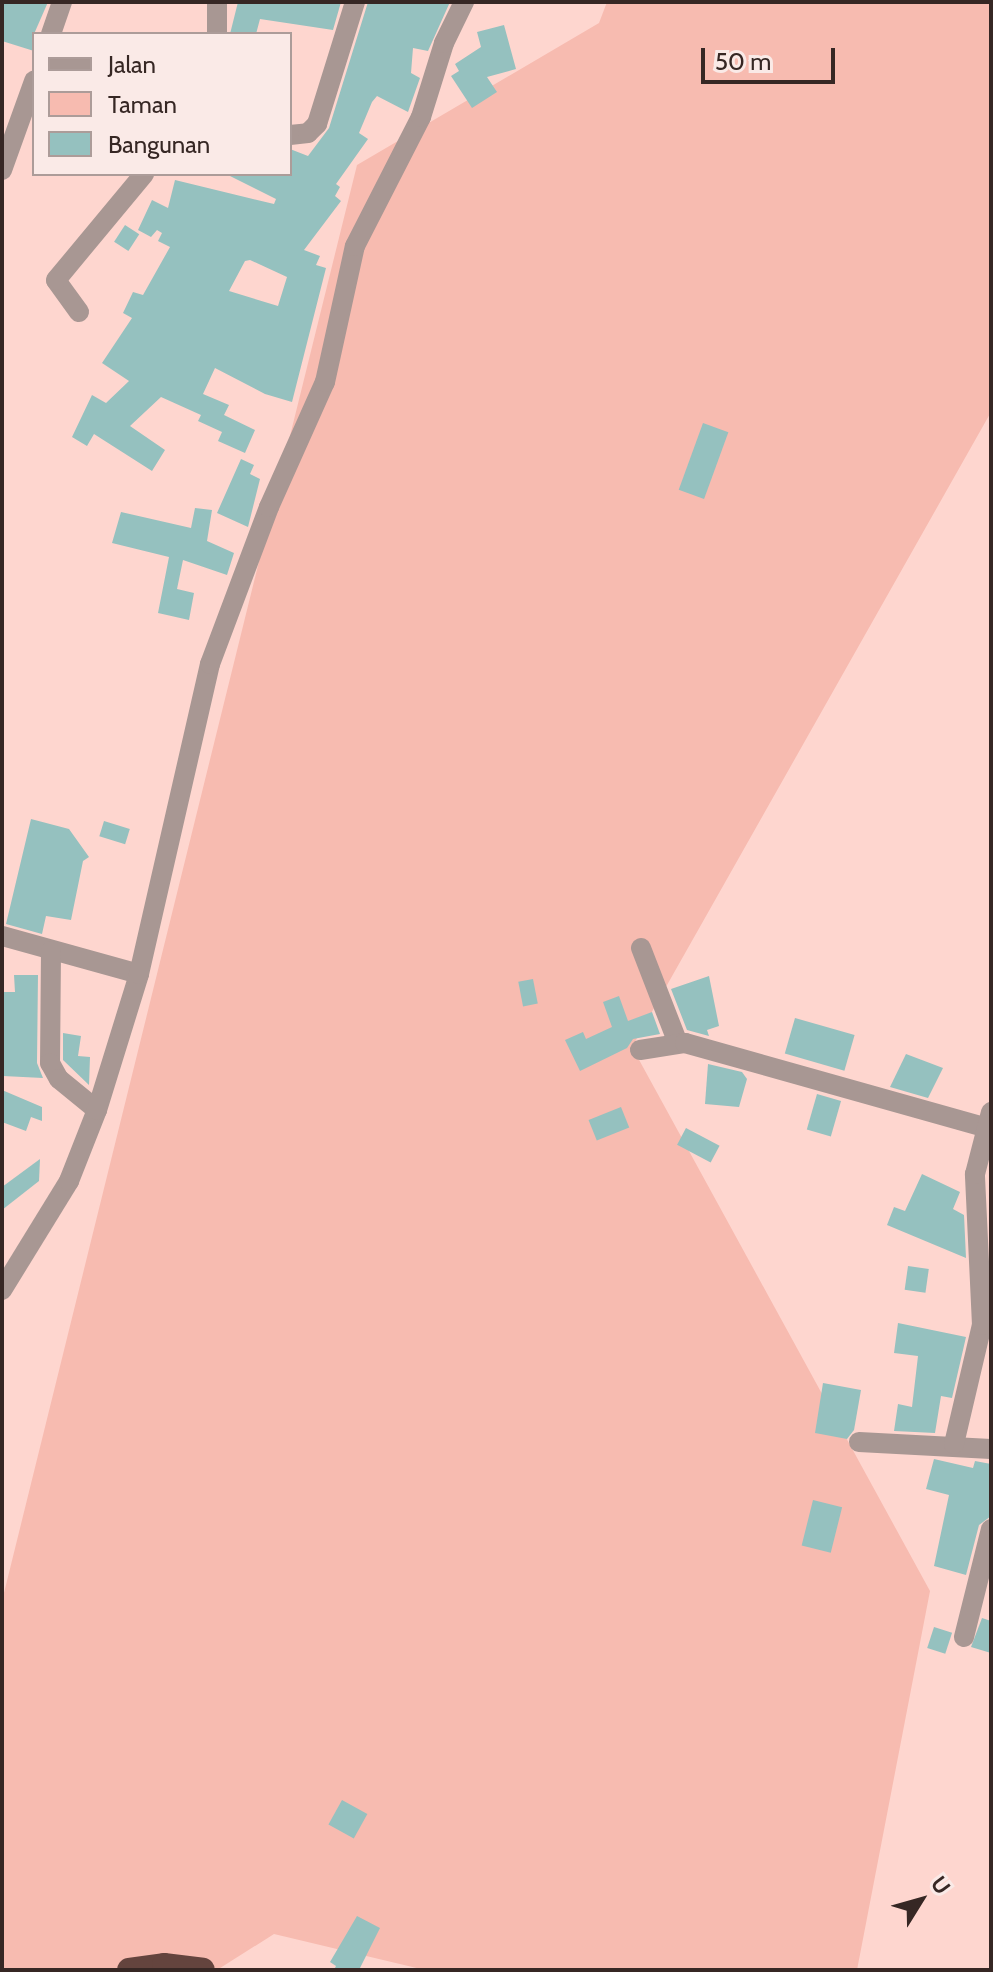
<!DOCTYPE html>
<style>
body{margin:0}
#map{position:relative;width:993px;height:1972px;overflow:hidden;background:#fed6cf;font-family:Cabin,sans-serif}
div>[style]{position:absolute}
.green>*{inset:0;background:#f7bbb0}
.building>*{inset:0;background:#95c1bf;transform-origin:0 0}
.minor>*{height:20px;margin:-10px;padding:0 10px;transform-origin:10px;border-radius:10px;background:#a89793}
.highway>*{height:24px;margin:-12px;padding:0 12px;transform-origin:12px;border-radius:12px;background:#64443e}
span{translate:-50% -50%;white-space:nowrap;text-align:center;line-height:1.15;-webkit-text-stroke:6px #faeae7;paint-order:stroke}
.frame{position:absolute;inset:0;border:4px solid #362724;pointer-events:none}
.legend{position:absolute;left:32px;top:32px;width:260px;height:144px;box-sizing:border-box;background:#faeae7;border:2px solid #ac9c99;margin:0;padding:10px 14px;list-style:none;font-size:24px;color:#362724}
.legend li{display:flex;align-items:center;gap:16px;height:40px}
.legend b{width:40px;border:2px solid #ac9c99}
.north{position:absolute;left:881px;top:1860px;width:80px;height:80px;-webkit-text-stroke:6px #faeae7;paint-order:stroke;rotate:53deg;font-size:22px;font-weight:700;line-height:32px;text-align:center;color:#362724}
.north::after{content:'';display:block;margin:auto;width:28px;height:36px;background:#362724;clip-path:polygon(50% 0,100% 100%,50% 72%,0 100%)}
.scale{position:absolute;left:701px;top:48px;width:134px;height:36px;box-sizing:border-box;border:4px solid #362724;border-top:0;padding-left:10px;font-size:24px;line-height:28px;white-space:nowrap;color:#362724;-webkit-text-stroke:6px #faeae7;paint-order:stroke}
</style>
<div id="map">
<div class="green">
<div style="clip-path:polygon(607px 2px,991px 2px,991px 412px,632px 1047px,930px 1591px,857px 1970px,425px 1970px,274px 1934px,217px 1970px,2px 1970px,2px 1601px,357px 165px,599px 23px)"></div>
</div>
<div class="building">
<div style="clip-path:polygon(2px 2px,48px 2px,34px 34px,34px 51px,2px 41px)"></div>
<div style="clip-path:polygon(238px 2px,341px 2px,333px 30px,260px 19px,256px 34px,230px 34px)"></div>
<div style="clip-path:polygon(evenodd,368px 2px,450px 2px,428px 51px,413px 48px,411px 73px,420px 78px,408px 112px,377px 96px,372px 102px,359px 133px,368px 139px,336px 184px,340px 187px,335px 196px,341px 201px,304px 250px,320px 256px,316px 265px,326px 268px,292px 402px,265px 394px,215px 368px,203px 394px,229px 405px,224px 415px,255px 430px,245px 453px,218px 441px,222px 432px,198px 421px,201px 415px,161px 397px,130px 426px,165px 450px,152px 471px,94px 434px,87px 446px,72px 437px,92px 395px,106px 403px,129px 381px,102px 363px,132px 318px,123px 313px,133px 292px,143px 295px,170px 247px,158px 241px,162px 233px,157px 230px,151px 237px,138px 230px,152px 200px,168px 208px,175px 180px,274px 204px,276px 199px,226px 174px,290px 174px,290px 149px,308px 156px,329px 128px,368px 2px,250px 260px,287px 277px,278px 306px,229px 291px,245px 261px,250px 260px)"></div>
<div style="clip-path:polygon(504px 25px,516px 69px,487px 77px,497px 92px,472px 108px,451px 76px,459px 71px,455px 64px,481px 47px,477px 32px)"></div>
<div style="left:125px;top:225px;width:17px;height:20px;rotate:33deg"></div>
<div style="left:703px;top:423px;width:27px;height:71px;rotate:20deg"></div>
<div style="clip-path:polygon(241px 459px,254px 465px,250px 474px,260px 479px,248px 527px,217px 513px)"></div>
<div style="clip-path:polygon(195px 508px,212px 510px,207px 541px,234px 553px,227px 575px,183px 560px,177px 589px,194px 593px,189px 620px,158px 613px,169px 557px,112px 543px,121px 512px,191px 528px)"></div>
<div style="clip-path:polygon(31px 819px,69px 829px,89px 857px,83px 861px,71px 920px,46px 916px,42px 934px,6px 924px)"></div>
<div style="left:104px;top:821px;width:27px;height:16px;rotate:17deg"></div>
<div style="clip-path:polygon(14px 975px,38px 975px,37px 1063px,43px 1078px,3px 1076px,3px 992px,15px 992px)"></div>
<div style="clip-path:polygon(709px 976px,719px 1026px,707px 1030px,709px 1036px,687px 1030px,671px 989px)"></div>
<div style="left:533px;top:979px;width:25px;height:15px;rotate:79deg"></div>
<div style="clip-path:polygon(619px 996px,628px 1021px,652px 1012px,660px 1034px,633px 1039px,627px 1048px,580px 1071px,565px 1040px,583px 1032px,586px 1039px,612px 1027px,603px 1002px)"></div>
<div style="left:795px;top:1018px;width:62px;height:37px;rotate:16deg"></div>
<div style="clip-path:polygon(63px 1033px,81px 1036px,78px 1056px,90px 1057px,89px 1085px,63px 1060px)"></div>
<div style="clip-path:polygon(906px 1054px,943px 1068px,928px 1098px,890px 1087px)"></div>
<div style="clip-path:polygon(708px 1064px,742px 1072px,747px 1079px,739px 1107px,705px 1104px)"></div>
<div style="clip-path:polygon(2px 1090px,42px 1107px,42px 1121px,31px 1117px,26px 1131px,2px 1122px)"></div>
<div style="left:817px;top:1094px;width:25px;height:37px;rotate:16deg"></div>
<div style="left:621px;top:1107px;width:22px;height:35px;rotate:68deg"></div>
<div style="left:686px;top:1128px;width:38px;height:19px;rotate:28deg"></div>
<div style="clip-path:polygon(40px 1159px,39px 1181px,2px 1210px,2px 1187px)"></div>
<div style="clip-path:polygon(922px 1174px,960px 1192px,953px 1209px,964px 1215px,966px 1258px,887px 1225px,894px 1207px,905px 1211px)"></div>
<div style="left:908px;top:1266px;width:21px;height:24px;rotate:8deg"></div>
<div style="clip-path:polygon(898px 1323px,966px 1337px,952px 1398px,941px 1396px,935px 1433px,894px 1431px,898px 1404px,912px 1407px,918px 1356px,894px 1353px)"></div>
<div style="clip-path:polygon(823px 1383px,861px 1390px,854px 1430px,847px 1439px,815px 1433px)"></div>
<div style="clip-path:polygon(934px 1459px,973px 1468px,975px 1461px,991px 1464px,991px 1516px,979px 1525px,966px 1575px,934px 1566px,949px 1495px,926px 1489px)"></div>
<div style="left:813px;top:1500px;width:30px;height:47px;rotate:14deg"></div>
<div style="clip-path:polygon(982px 1618px,991px 1621px,991px 1653px,971px 1647px)"></div>
<div style="left:934px;top:1627px;width:19px;height:22px;rotate:18deg"></div>
<div style="left:342px;top:1800px;width:29px;height:28px;rotate:29deg"></div>
<div style="clip-path:polygon(357px 1916px,380px 1928px,359px 1970px,334px 1970px,336px 1966px,330px 1962px)"></div>
</div>
<div class="minor">
<div style="left:217px;top:2px;width:32px;rotate:90deg"></div>
<div style="left:51px;top:34px;width:34px;rotate:-71deg"></div>
<div style="left:290px;top:135px;width:18px;rotate:-6deg"></div>
<div style="left:308px;top:133px;width:13px;rotate:-45deg"></div>
<div style="left:317px;top:124px;width:128px;rotate:-72.7deg"></div>
<div style="left:2px;top:170px;width:95px;rotate:-70.2deg"></div>
<div style="left:79px;top:312px;width:39px;rotate:-126deg"></div>
<div style="left:56px;top:280px;width:138px;rotate:-50.3deg"></div>
<div style="left:2px;top:936px;width:142px;rotate:15.5deg"></div>
<div style="left:641px;top:948px;width:100px;rotate:68.8deg"></div>
<div style="left:51px;top:951px;width:112px;rotate:90.5deg"></div>
<div style="left:50px;top:1063px;width:18px;rotate:61deg"></div>
<div style="left:59px;top:1079px;width:49px;rotate:39.2deg"></div>
<div style="left:640px;top:1050px;width:46px;rotate:-8.8deg"></div>
<div style="left:685px;top:1043px;width:311px;rotate:15.7deg"></div>
<div style="left:2px;top:1290px;width:128px;rotate:-58.4deg"></div>
<div style="left:69px;top:1181px;width:76px;rotate:-68.5deg"></div>
<div style="left:97px;top:1110px;width:142px;rotate:-72.8deg"></div>
<div style="left:139px;top:974px;width:318px;rotate:-77.1deg"></div>
<div style="left:210px;top:664px;width:168px;rotate:-69.4deg"></div>
<div style="left:269px;top:507px;width:137px;rotate:-65.9deg"></div>
<div style="left:325px;top:382px;width:139px;rotate:-77.6deg"></div>
<div style="left:355px;top:246px;width:145px;rotate:-62.9deg"></div>
<div style="left:421px;top:117px;width:77px;rotate:-72.7deg"></div>
<div style="left:444px;top:43px;width:46px;rotate:-64deg"></div>
<div style="left:859px;top:1442px;width:132px;rotate:3deg"></div>
<div style="left:954px;top:1444px;width:122px;rotate:-76.8deg"></div>
<div style="left:982px;top:1325px;width:151px;rotate:-92.7deg"></div>
<div style="left:975px;top:1174px;width:64px;rotate:-75.5deg"></div>
<div style="left:964px;top:1637px;width:111px;rotate:-76deg"></div>
</div>
<div class="highway">
<div style="left:129px;top:1970px;width:35px;rotate:-8deg"></div>
<div style="left:164px;top:1965px;width:39px;rotate:7deg"></div>
</div>
<div class="frame"></div>
<ul class="legend">
<li><b style="height:10px;background:#a89793"></b>Jalan</li>
<li><b style="height:22px;background:#f7bbb0"></b>Taman</li>
<li><b style="height:22px;background:#95c1bf"></b>Bangunan</li>
</ul>
<div class="north">U</div>
<div class="scale">50 m</div>
</div>
